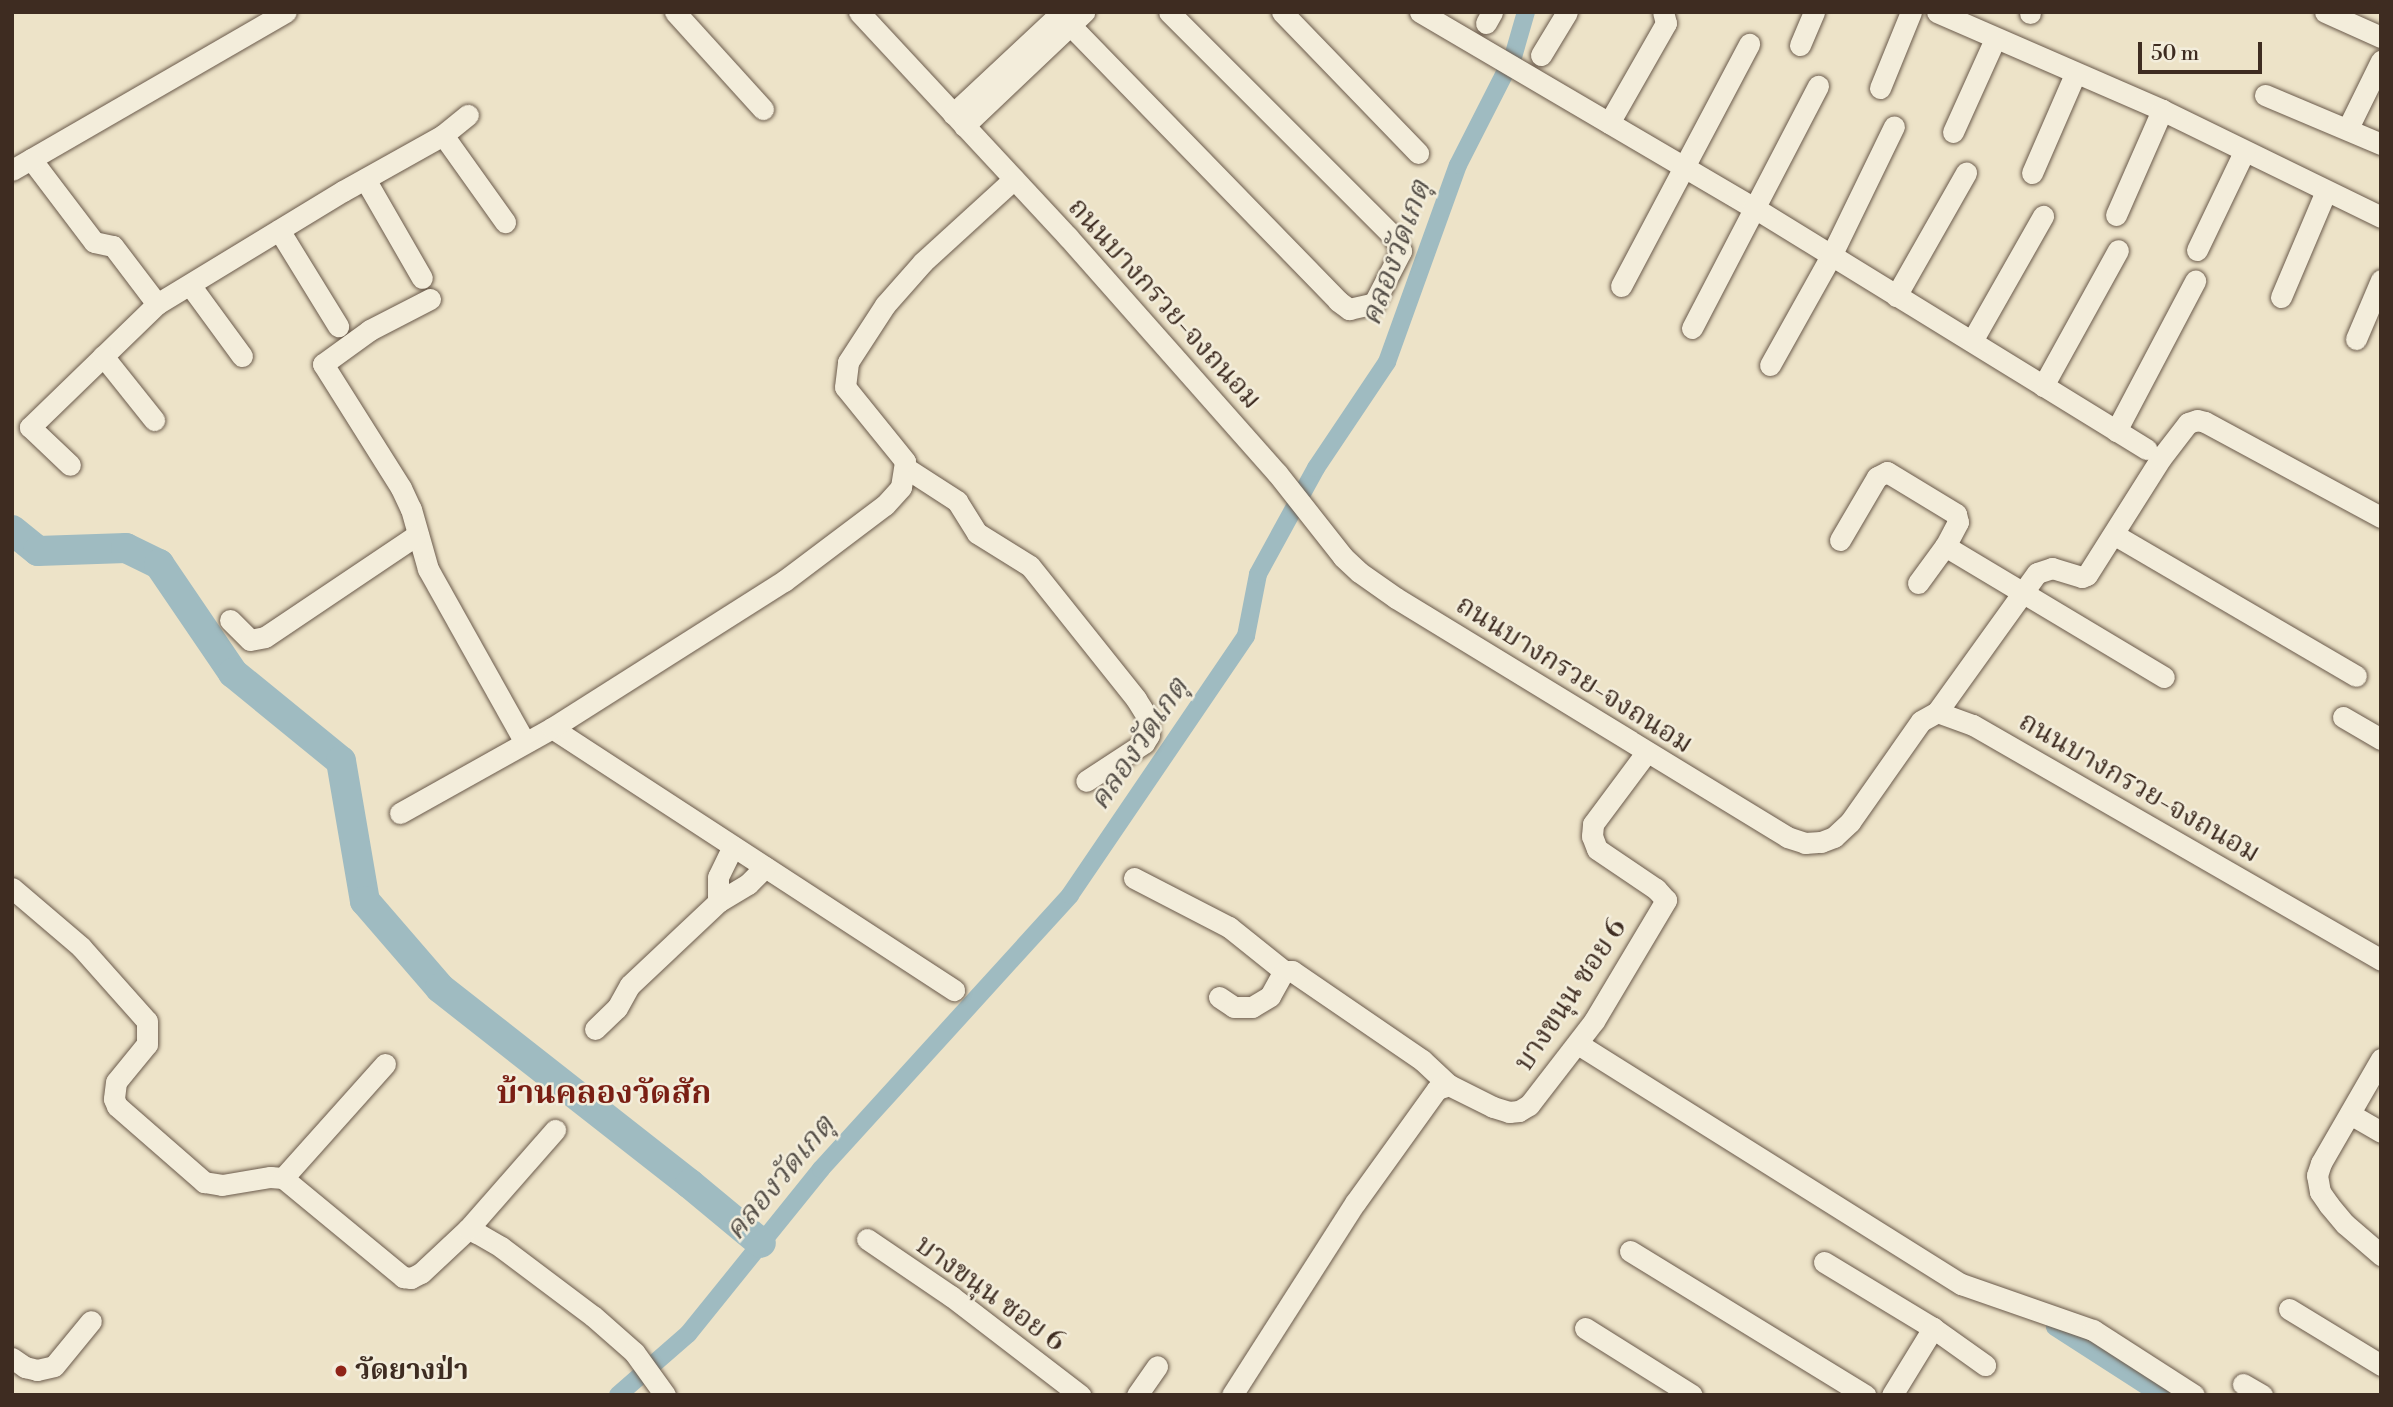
<!DOCTYPE html>
<meta charset="utf-8">
<style>
body{margin:0}
#map{position:relative;width:2393px;height:1407px;overflow:hidden;background:#ede3c8;font-family:"Libre Bodoni","Noto Serif Thai",serif}
div>[style]{position:absolute}
.canal>*{height:18px;margin:-9px;padding:0 9px;transform-origin:9px;border-radius:9px;background:#9fbbc1}
.river>*{height:30px;margin:-15px;padding:0 15px;transform-origin:15px;border-radius:15px;background:#9fbbc1}
.roads{filter:drop-shadow(0 0 2px #6a5a4b) drop-shadow(0 0 2px #6a5a4b)}
.minor>*{height:21px;margin:-10.5px;padding:0 10.5px;transform-origin:10.5px;border-radius:10.5px;background:#f3eddb}
.dots>*{width:19px;height:19px;translate:-50% -50%;box-sizing:border-box;border:4px solid #f3eddb;border-radius:50%}
span{translate:-50% -50%;white-space:nowrap;text-align:center;line-height:1.15;-webkit-text-stroke:5px #f3eddb;paint-order:stroke}
.street-label{font-size:28px;color:#3e2c21}
.poi-label{font-size:28px;color:#3e2c21;font-weight:700}
.left{translate:0 -50%;text-align:left}
.water-label{font-size:30px;color:#565049;font-style:italic}
.quarter-label{font-size:32px;color:#7a1f14;font-weight:700}
.frame{position:absolute;inset:0;border:14px solid #3e2c21;pointer-events:none}
.scale{position:absolute;left:2138px;top:42px;width:124px;height:32px;box-sizing:border-box;border:4px solid #3e2c21;border-top:0;padding-left:9px;font-size:21px;line-height:24px;white-space:nowrap;color:#3e2c21;-webkit-text-stroke:5px #f3eddb;paint-order:stroke}
</style>
<div id="map">
<div class="canal">
<div style="left:2055px;top:1327px;width:126px;rotate:32.7deg"></div>
<div style="left:618px;top:1395px;width:93px;rotate:-41.1deg"></div>
<div style="left:688px;top:1334px;width:212px;rotate:-51.1deg"></div>
<div style="left:821px;top:1169px;width:370px;rotate:-47.7deg"></div>
<div style="left:1070px;top:895px;width:313px;rotate:-55.8deg"></div>
<div style="left:1246px;top:636px;width:63px;rotate:-79deg"></div>
<div style="left:1258px;top:574px;width:121px;rotate:-61.3deg"></div>
<div style="left:1316px;top:468px;width:128px;rotate:-56.2deg"></div>
<div style="left:1387px;top:362px;width:209px;rotate:-70.2deg"></div>
<div style="left:1458px;top:165px;width:121px;rotate:-63deg"></div>
<div style="left:1513px;top:57px;width:47px;rotate:-73.9deg"></div>
</div>
<div class="river">
<div style="left:12px;top:530px;width:33px;rotate:39deg"></div>
<div style="left:38px;top:551px;width:88px;rotate:-2deg"></div>
<div style="left:126px;top:548px;width:37px;rotate:26deg"></div>
<div style="left:159px;top:564px;width:132px;rotate:55.8deg"></div>
<div style="left:233px;top:673px;width:139px;rotate:39.2deg"></div>
<div style="left:341px;top:761px;width:142px;rotate:80.3deg"></div>
<div style="left:365px;top:901px;width:115px;rotate:49.2deg"></div>
<div style="left:440px;top:988px;width:318px;rotate:38.1deg"></div>
<div style="left:690px;top:1184px;width:92px;rotate:39.7deg"></div>
</div>
<div class="roads">
<div class="minor">
<div style="left:675px;top:12px;width:131px;rotate:47.8deg"></div>
<div style="left:859px;top:12px;width:307px;rotate:47.1deg"></div>
<div style="left:1068px;top:237px;width:315px;rotate:48.5deg"></div>
<div style="left:1277px;top:473px;width:107px;rotate:51.8deg"></div>
<div style="left:1343px;top:557px;width:22px;rotate:43deg"></div>
<div style="left:1359px;top:572px;width:45px;rotate:35.1deg"></div>
<div style="left:1396px;top:598px;width:458px;rotate:31.4deg"></div>
<div style="left:1787px;top:837px;width:19px;rotate:18deg"></div>
<div style="left:1805px;top:843px;width:16px;rotate:-4deg"></div>
<div style="left:1821px;top:842px;width:14px;rotate:-21deg"></div>
<div style="left:1834px;top:837px;width:22px;rotate:-43deg"></div>
<div style="left:1850px;top:822px;width:123px;rotate:-54.9deg"></div>
<div style="left:1921px;top:721px;width:18px;rotate:-29deg"></div>
<div style="left:1937px;top:712px;width:38px;rotate:20deg"></div>
<div style="left:1973px;top:725px;width:471px;rotate:29.9deg"></div>
<div style="left:1282px;top:12px;width:196px;rotate:46deg"></div>
<div style="left:1420px;top:12px;width:386px;rotate:30.4deg"></div>
<div style="left:1753px;top:207px;width:462px;rotate:31.6deg"></div>
<div style="left:1937px;top:12px;width:245px;rotate:23.5deg"></div>
<div style="left:2162px;top:110px;width:244px;rotate:26deg"></div>
<div style="left:2325px;top:12px;width:61px;rotate:24.1deg"></div>
<div style="left:2030px;top:13px;width:1px;rotate:-90deg"></div>
<div style="left:1486px;top:23px;width:13px;rotate:-61deg"></div>
<div style="left:1070px;top:25px;width:385px;rotate:45.8deg"></div>
<div style="left:1338px;top:301px;width:14px;rotate:36deg"></div>
<div style="left:1349px;top:309px;width:26px;rotate:-13deg"></div>
<div style="left:1374px;top:303px;width:59px;rotate:-62.6deg"></div>
<div style="left:1401px;top:251px;width:16px;rotate:-117deg"></div>
<div style="left:1394px;top:237px;width:318px;rotate:-135deg"></div>
<div style="left:1800px;top:45px;width:36px;rotate:-67deg"></div>
<div style="left:1541px;top:55px;width:50px;rotate:-58.8deg"></div>
<div style="left:1880px;top:88px;width:82px;rotate:-67.8deg"></div>
<div style="left:2265px;top:95px;width:126px;rotate:22.9deg"></div>
<div style="left:953px;top:114px;width:149px;rotate:-43.1deg"></div>
<div style="left:1609px;top:123px;width:115px;rotate:-60.3deg"></div>
<div style="left:1666px;top:23px;width:11px;rotate:-105deg"></div>
<div style="left:964px;top:126px;width:166px;rotate:-43.5deg"></div>
<div style="left:2348px;top:128px;width:75px;rotate:-63.8deg"></div>
<div style="left:1953px;top:132px;width:102px;rotate:-65.7deg"></div>
<div style="left:443px;top:135px;width:32px;rotate:-39deg"></div>
<div style="left:31px;top:159px;width:104px;rotate:52.8deg"></div>
<div style="left:94px;top:242px;width:19px;rotate:12deg"></div>
<div style="left:113px;top:246px;width:73px;rotate:52.8deg"></div>
<div style="left:157px;top:304px;width:177px;rotate:135.9deg"></div>
<div style="left:30px;top:427px;width:55px;rotate:43.5deg"></div>
<div style="left:12px;top:170px;width:316px;rotate:-30deg"></div>
<div style="left:2032px;top:173px;width:108px;rotate:-66.5deg"></div>
<div style="left:365px;top:179px;width:114px;rotate:60.1deg"></div>
<div style="left:2116px;top:215px;width:115px;rotate:-66.3deg"></div>
<div style="left:279px;top:230px;width:113px;rotate:58.4deg"></div>
<div style="left:2197px;top:250px;width:109px;rotate:-64.4deg"></div>
<div style="left:190px;top:285px;width:88px;rotate:53.8deg"></div>
<div style="left:1621px;top:286px;width:274px;rotate:-62.1deg"></div>
<div style="left:1896px;top:296px;width:142px;rotate:-60.4deg"></div>
<div style="left:2281px;top:297px;width:115px;rotate:-67deg"></div>
<div style="left:430px;top:299px;width:68px;rotate:152.7deg"></div>
<div style="left:370px;top:330px;width:58px;rotate:144.1deg"></div>
<div style="left:323px;top:364px;width:146px;rotate:57.8deg"></div>
<div style="left:401px;top:488px;width:23px;rotate:65deg"></div>
<div style="left:411px;top:509px;width:62px;rotate:74.2deg"></div>
<div style="left:428px;top:569px;width:197px;rotate:60.8deg"></div>
<div style="left:157px;top:304px;width:218px;rotate:-31.3deg"></div>
<div style="left:343px;top:191px;width:115px;rotate:-29.2deg"></div>
<div style="left:443px;top:135px;width:107px;rotate:54.5deg"></div>
<div style="left:1692px;top:328px;width:273px;rotate:-62.5deg"></div>
<div style="left:2356px;top:339px;width:64px;rotate:-67deg"></div>
<div style="left:1972px;top:341px;width:144px;rotate:-60.4deg"></div>
<div style="left:103px;top:356px;width:82px;rotate:51.4deg"></div>
<div style="left:1770px;top:365px;width:125px;rotate:-60.8deg"></div>
<div style="left:1831px;top:256px;width:144px;rotate:-64.1deg"></div>
<div style="left:2043px;top:386px;width:155px;rotate:-61.1deg"></div>
<div style="left:2116px;top:431px;width:170px;rotate:-62.2deg"></div>
<div style="left:906px;top:468px;width:61px;rotate:32.9deg"></div>
<div style="left:957px;top:501px;width:38px;rotate:58deg"></div>
<div style="left:977px;top:533px;width:62px;rotate:31.9deg"></div>
<div style="left:1030px;top:566px;width:170px;rotate:51.4deg"></div>
<div style="left:1136px;top:699px;width:22px;rotate:58deg"></div>
<div style="left:1148px;top:718px;width:17px;rotate:87deg"></div>
<div style="left:1149px;top:735px;width:9px;rotate:122deg"></div>
<div style="left:1144px;top:743px;width:69px;rotate:146.8deg"></div>
<div style="left:2115px;top:535px;width:279px;rotate:30.3deg"></div>
<div style="left:1840px;top:540px;width:73px;rotate:-59.6deg"></div>
<div style="left:1877px;top:477px;width:11px;rotate:-27deg"></div>
<div style="left:1887px;top:472px;width:81px;rotate:31.3deg"></div>
<div style="left:1956px;top:514px;width:8px;rotate:76deg"></div>
<div style="left:1958px;top:522px;width:27px;rotate:118deg"></div>
<div style="left:1918px;top:583px;width:46px;rotate:-53.9deg"></div>
<div style="left:1945px;top:546px;width:255px;rotate:30.9deg"></div>
<div style="left:230px;top:620px;width:28px;rotate:45deg"></div>
<div style="left:250px;top:640px;width:15px;rotate:-11deg"></div>
<div style="left:265px;top:637px;width:184px;rotate:-33.9deg"></div>
<div style="left:1937px;top:712px;width:171px;rotate:-54.3deg"></div>
<div style="left:2037px;top:573px;width:16px;rotate:-18deg"></div>
<div style="left:2052px;top:568px;width:31px;rotate:17deg"></div>
<div style="left:2082px;top:577px;width:5px;rotate:-22deg"></div>
<div style="left:2087px;top:575px;width:138px;rotate:-57.7deg"></div>
<div style="left:2161px;top:458px;width:44px;rotate:-52.4deg"></div>
<div style="left:2188px;top:423px;width:9px;rotate:-18deg"></div>
<div style="left:2197px;top:420px;width:8px;rotate:14deg"></div>
<div style="left:2205px;top:422px;width:200px;rotate:28.4deg"></div>
<div style="left:2343px;top:717px;width:44px;rotate:30.1deg"></div>
<div style="left:552px;top:728px;width:480px;rotate:33.1deg"></div>
<div style="left:400px;top:813px;width:174px;rotate:-29.2deg"></div>
<div style="left:552px;top:728px;width:275px;rotate:-32.4deg"></div>
<div style="left:784px;top:581px;width:126px;rotate:-37deg"></div>
<div style="left:885px;top:505px;width:24px;rotate:-48deg"></div>
<div style="left:901px;top:487px;width:26px;rotate:-81deg"></div>
<div style="left:905px;top:461px;width:95px;rotate:-129deg"></div>
<div style="left:845px;top:387px;width:25px;rotate:-83deg"></div>
<div style="left:848px;top:362px;width:68px;rotate:-57deg"></div>
<div style="left:885px;top:305px;width:57px;rotate:-48.5deg"></div>
<div style="left:923px;top:262px;width:123px;rotate:-42.4deg"></div>
<div style="left:1134px;top:878px;width:107px;rotate:27.3deg"></div>
<div style="left:1229px;top:927px;width:70px;rotate:38.7deg"></div>
<div style="left:12px;top:888px;width:91px;rotate:40.5deg"></div>
<div style="left:81px;top:947px;width:99px;rotate:48.3deg"></div>
<div style="left:147px;top:1021px;width:23px;rotate:90deg"></div>
<div style="left:147px;top:1044px;width:49px;rotate:129.2deg"></div>
<div style="left:116px;top:1082px;width:17px;rotate:97deg"></div>
<div style="left:114px;top:1099px;width:8px;rotate:67deg"></div>
<div style="left:117px;top:1106px;width:116px;rotate:41.1deg"></div>
<div style="left:204px;top:1182px;width:18px;rotate:9deg"></div>
<div style="left:222px;top:1185px;width:49px;rotate:-9.5deg"></div>
<div style="left:270px;top:1177px;width:13px;rotate:4deg"></div>
<div style="left:283px;top:1178px;width:156px;rotate:39.5deg"></div>
<div style="left:403px;top:1277px;width:8px;rotate:7deg"></div>
<div style="left:411px;top:1278px;width:11px;rotate:-27deg"></div>
<div style="left:421px;top:1273px;width:64px;rotate:-43.1deg"></div>
<div style="left:468px;top:1229px;width:10px;rotate:24deg"></div>
<div style="left:477px;top:1233px;width:28px;rotate:30deg"></div>
<div style="left:501px;top:1247px;width:115px;rotate:36.9deg"></div>
<div style="left:593px;top:1316px;width:55px;rotate:41.3deg"></div>
<div style="left:634px;top:1352px;width:53px;rotate:54.2deg"></div>
<div style="left:718px;top:902px;width:25px;rotate:-90deg"></div>
<div style="left:718px;top:877px;width:34px;rotate:-64deg"></div>
<div style="left:1219px;top:997px;width:18px;rotate:34deg"></div>
<div style="left:1234px;top:1007px;width:18px"></div>
<div style="left:1252px;top:1007px;width:21px;rotate:-31deg"></div>
<div style="left:1270px;top:996px;width:29px;rotate:-61deg"></div>
<div style="left:1284px;top:971px;width:8px"></div>
<div style="left:1292px;top:971px;width:158px;rotate:34.4deg"></div>
<div style="left:1422px;top:1060px;width:37px;rotate:43deg"></div>
<div style="left:595px;top:1029px;width:30px;rotate:-44deg"></div>
<div style="left:617px;top:1008px;width:26px;rotate:-61deg"></div>
<div style="left:630px;top:985px;width:121px;rotate:-43.3deg"></div>
<div style="left:718px;top:902px;width:35px;rotate:-31deg"></div>
<div style="left:748px;top:884px;width:24px;rotate:-45deg"></div>
<div style="left:1578px;top:1044px;width:452px;rotate:32.1deg"></div>
<div style="left:1961px;top:1284px;width:140px;rotate:19.2deg"></div>
<div style="left:2093px;top:1330px;width:120px;rotate:32.8deg"></div>
<div style="left:2381px;top:1059px;width:120px;rotate:120deg"></div>
<div style="left:2321px;top:1163px;width:13px;rotate:108deg"></div>
<div style="left:2317px;top:1175px;width:17px;rotate:80deg"></div>
<div style="left:2320px;top:1192px;width:16px;rotate:55deg"></div>
<div style="left:2329px;top:1205px;width:25px;rotate:50deg"></div>
<div style="left:2345px;top:1224px;width:48px;rotate:40.7deg"></div>
<div style="left:2350px;top:1114px;width:36px;rotate:30deg"></div>
<div style="left:283px;top:1178px;width:153px;rotate:-48.2deg"></div>
<div style="left:468px;top:1229px;width:132px;rotate:-48.7deg"></div>
<div style="left:867px;top:1239px;width:102px;rotate:34.2deg"></div>
<div style="left:951px;top:1296px;width:163px;rotate:37.5deg"></div>
<div style="left:1630px;top:1251px;width:276px;rotate:31.5deg"></div>
<div style="left:1824px;top:1262px;width:127px;rotate:31.2deg"></div>
<div style="left:1933px;top:1328px;width:64px;rotate:35.4deg"></div>
<div style="left:2289px;top:1309px;width:108px;rotate:31.3deg"></div>
<div style="left:1585px;top:1328px;width:126px;rotate:32.1deg"></div>
<div style="left:12px;top:1358px;width:16px;rotate:35deg"></div>
<div style="left:25px;top:1367px;width:12px;rotate:14deg"></div>
<div style="left:37px;top:1370px;width:17px;rotate:-13deg"></div>
<div style="left:54px;top:1366px;width:58px;rotate:-50.6deg"></div>
<div style="left:2243px;top:1384px;width:22px;rotate:30deg"></div>
<div style="left:1137px;top:1395px;width:35px;rotate:-55deg"></div>
<div style="left:1232px;top:1395px;width:228px;rotate:-57.4deg"></div>
<div style="left:1355px;top:1203px;width:140px;rotate:-54.3deg"></div>
<div style="left:1437px;top:1089px;width:13px;rotate:-18deg"></div>
<div style="left:1449px;top:1085px;width:49px;rotate:26.6deg"></div>
<div style="left:1493px;top:1107px;width:17px;rotate:17deg"></div>
<div style="left:1509px;top:1112px;width:10px;rotate:-6deg"></div>
<div style="left:1519px;top:1111px;width:12px;rotate:-31deg"></div>
<div style="left:1529px;top:1105px;width:106px;rotate:-52.3deg"></div>
<div style="left:1594px;top:1021px;width:141px;rotate:-59.2deg"></div>
<div style="left:1666px;top:900px;width:15px;rotate:-132deg"></div>
<div style="left:1656px;top:889px;width:71px;rotate:-145.9deg"></div>
<div style="left:1597px;top:849px;width:14px;rotate:-111deg"></div>
<div style="left:1592px;top:836px;width:12px;rotate:-85deg"></div>
<div style="left:1593px;top:824px;width:89px;rotate:-53.3deg"></div>
<div style="left:1892px;top:1395px;width:79px;rotate:-58.5deg"></div>
</div>
</div>
<div class="dots">
<div style="left:341px;top:1371px;background:#8f2418"></div>
</div>
<div class="street-label">
<span style="left:1164px;top:304px;rotate:48deg">ถนนบางกรวย-จงถนอม</span>
<span style="left:1574px;top:675px;rotate:32deg">ถนนบางกรวย-จงถนอม</span>
<span style="left:2139px;top:788px;rotate:30deg">ถนนบางกรวย-จงถนอม</span>
<span style="left:1571px;top:995px;rotate:-56deg">บางขนุน ซอย 6</span>
<span style="left:990px;top:1294px;rotate:36deg">บางขนุน ซอย 6</span>
</div>
<div class="poi-label">
<span class="left" style="left:355px;top:1371px">วัดยางป่า</span>
</div>
<div class="water-label">
<span style="left:1396px;top:253px;rotate:-70deg">คลองวัดเกตุ</span>
<span style="left:1139px;top:744px;rotate:-56deg">คลองวัดเกตุ</span>
<span style="left:780px;top:1178px;rotate:-50deg">คลองวัดเกตุ</span>
</div>
<div class="quarter-label">
<span style="left:604px;top:1093px">บ้านคลองวัดสัก</span>
</div>
<div class="frame"></div>
<div class="scale">50 m</div>
</div>
